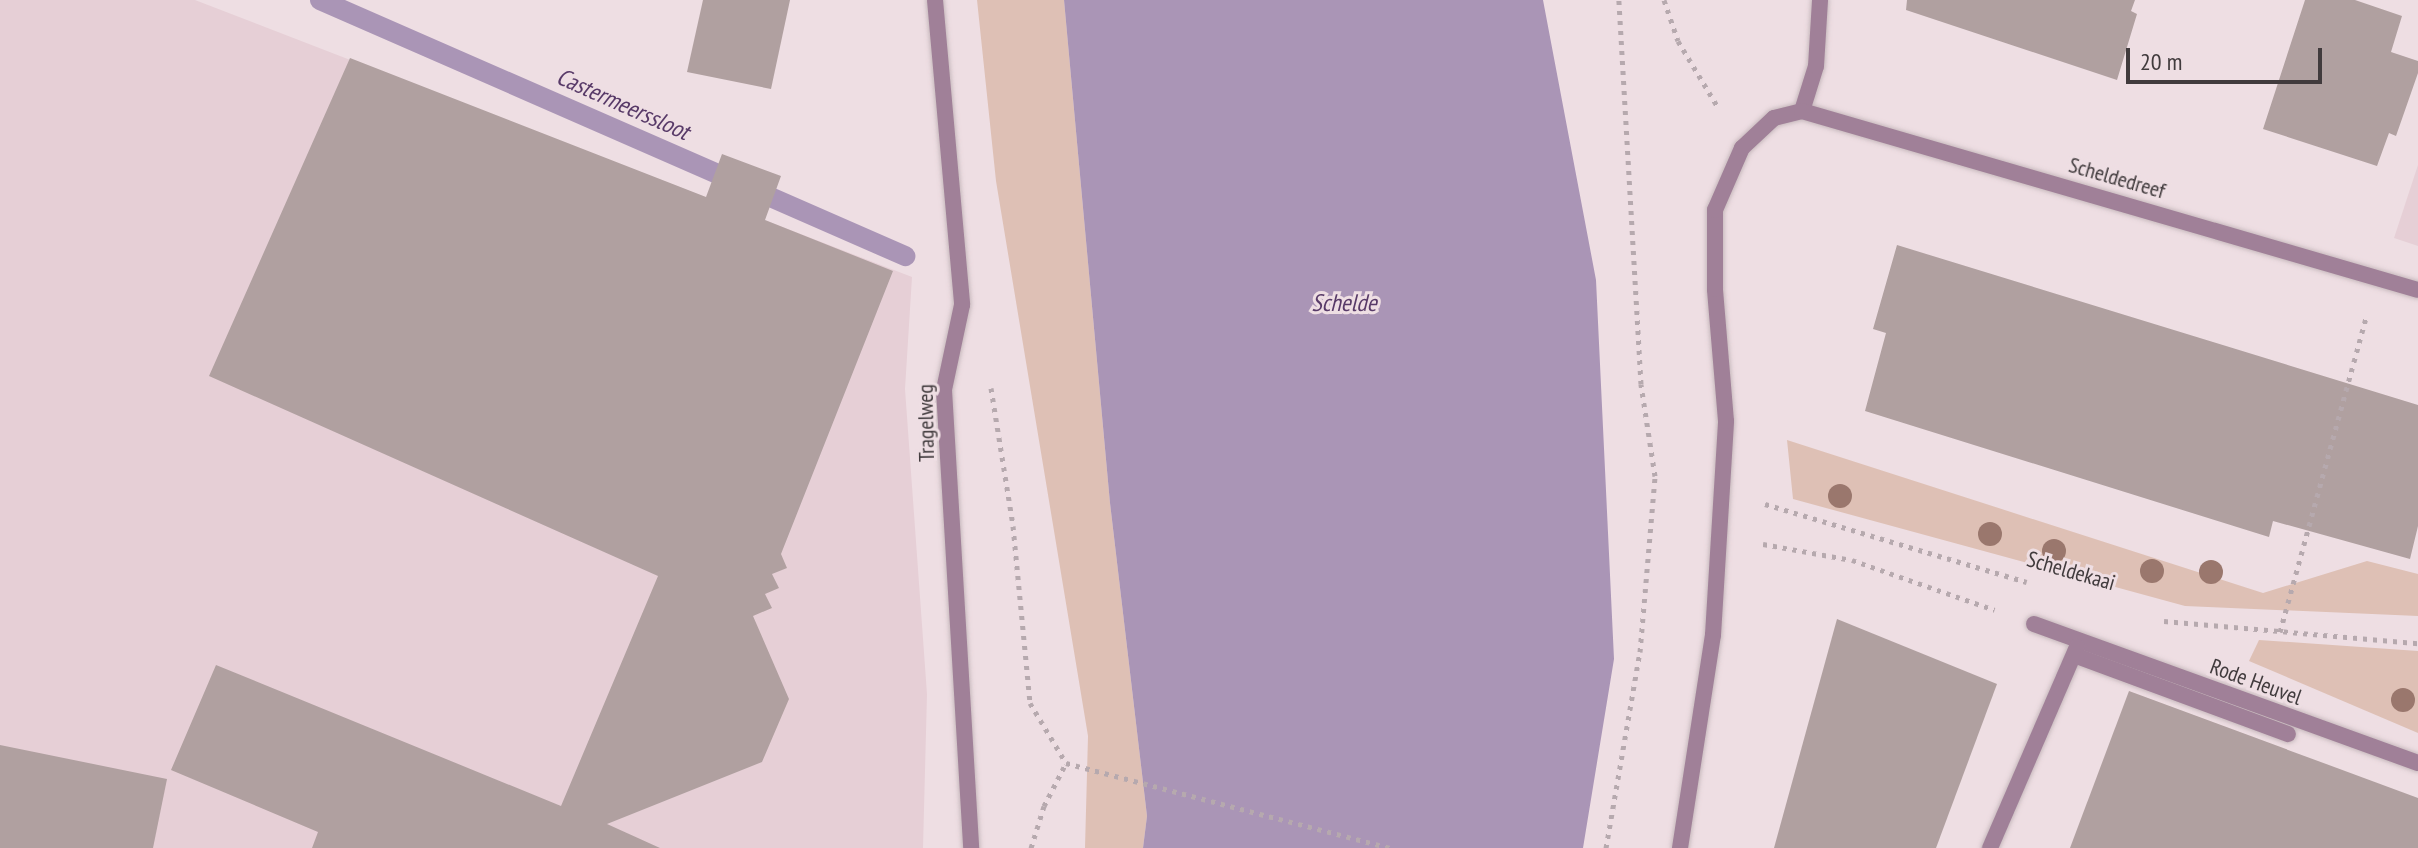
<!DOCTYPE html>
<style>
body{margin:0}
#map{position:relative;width:2418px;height:848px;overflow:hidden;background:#eedee3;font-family:"PT Sans Narrow",sans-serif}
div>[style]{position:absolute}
.built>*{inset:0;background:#e6cfd6}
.green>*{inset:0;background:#dec0b5}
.water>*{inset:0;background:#aa95b6}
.stream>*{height:20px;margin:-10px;padding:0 10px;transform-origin:10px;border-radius:10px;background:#aa95b6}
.building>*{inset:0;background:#b0a0a0}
.path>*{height:5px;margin-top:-2.5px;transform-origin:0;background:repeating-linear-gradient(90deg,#b6a9ae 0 4px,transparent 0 10px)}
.roads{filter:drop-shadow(0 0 2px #c8babe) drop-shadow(0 0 2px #c8babe)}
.pedestrian>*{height:16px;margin:-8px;padding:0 8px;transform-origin:8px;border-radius:8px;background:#a08098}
.minor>*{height:16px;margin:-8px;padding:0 8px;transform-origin:8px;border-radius:8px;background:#a08098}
.trees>*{width:24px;height:24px;margin:-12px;border-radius:50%;background:#9a776d}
span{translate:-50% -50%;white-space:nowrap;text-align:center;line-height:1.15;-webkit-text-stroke:6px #eedee3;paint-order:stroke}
.street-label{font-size:22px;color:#413b3d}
.water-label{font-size:24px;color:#583a68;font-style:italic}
.scale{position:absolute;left:2126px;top:48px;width:196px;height:36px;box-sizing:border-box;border:4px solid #413b3d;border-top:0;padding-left:10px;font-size:24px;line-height:28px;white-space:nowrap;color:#413b3d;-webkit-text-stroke:6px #eedee3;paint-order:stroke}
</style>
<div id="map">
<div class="built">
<div style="clip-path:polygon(0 0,195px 0,912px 277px,905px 389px,927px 694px,923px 848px,0 848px)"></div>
<div style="clip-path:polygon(2418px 165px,2418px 246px,2394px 238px)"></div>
</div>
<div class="green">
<div style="clip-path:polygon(977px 0,1064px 0,1110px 503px,1147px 816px,1143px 848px,1085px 848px,1088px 736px,996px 181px)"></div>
<div style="clip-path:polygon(1787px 440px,2263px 593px,2367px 561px,2418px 574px,2418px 616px,2185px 606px,1793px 499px)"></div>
<div style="clip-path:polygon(2259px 640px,2418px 651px,2418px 733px,2249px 661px)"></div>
</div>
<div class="water">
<div style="clip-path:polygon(1064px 0,1543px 0,1596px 280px,1614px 659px,1583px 848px,1143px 848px,1147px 816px,1110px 503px)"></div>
</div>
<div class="stream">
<div style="left:320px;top:0;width:639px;rotate:23.63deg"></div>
</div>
<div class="building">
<div style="clip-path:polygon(703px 0,790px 0,771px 89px,687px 72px)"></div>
<div style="clip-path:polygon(1907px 0,2135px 0,2131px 11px,2137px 14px,2117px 80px,1906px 10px)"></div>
<div style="clip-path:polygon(2305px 0,2355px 0,2402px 16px,2391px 52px,2418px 61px,2418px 73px,2396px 136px,2389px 133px,2377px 166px,2263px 129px)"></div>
<div style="clip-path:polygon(350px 58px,706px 197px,722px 154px,781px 176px,765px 220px,893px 271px,781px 554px,787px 568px,772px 574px,779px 588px,765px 594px,772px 608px,753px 616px,789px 699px,762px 762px,607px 824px,660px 848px,312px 848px,318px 832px,171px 770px,216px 665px,561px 806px,658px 576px,209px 376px)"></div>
<div style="clip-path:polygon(1897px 245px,2418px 405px,2418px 526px,2410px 559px,2273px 521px,2269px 537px,1865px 411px,1886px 333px,1873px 329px)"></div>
<div style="clip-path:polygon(1837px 619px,1997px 684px,1936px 848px,1774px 848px)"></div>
<div style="clip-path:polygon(2129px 691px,2418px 798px,2418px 848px,2070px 848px)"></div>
<div style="clip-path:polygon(0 745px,167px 779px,153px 848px,0 848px)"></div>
</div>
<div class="path">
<div style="left:1664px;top:0;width:43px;rotate:71.1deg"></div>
<div style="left:1678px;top:41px;width:79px;rotate:58.9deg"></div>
<div style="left:991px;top:388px;width:140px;rotate:80.9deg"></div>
<div style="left:1013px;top:526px;width:178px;rotate:84.5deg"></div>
<div style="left:1030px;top:703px;width:70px;rotate:59deg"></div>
<div style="left:1066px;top:763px;width:336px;rotate:14.7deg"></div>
<div style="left:1765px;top:504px;width:273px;rotate:16.6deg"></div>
<div style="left:1763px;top:544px;width:90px;rotate:10.2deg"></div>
<div style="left:1852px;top:560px;width:151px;rotate:19.3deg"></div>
<div style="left:2164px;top:621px;width:255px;rotate:5deg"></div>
<div style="left:2280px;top:632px;width:327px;rotate:-74.7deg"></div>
<div style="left:1031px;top:848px;width:44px;rotate:-72.8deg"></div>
<div style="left:1044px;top:806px;width:48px;rotate:-62.9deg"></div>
<div style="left:1606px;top:848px;width:199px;rotate:-80.2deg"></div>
<div style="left:1640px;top:652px;width:177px;rotate:-85.1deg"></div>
<div style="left:1655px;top:476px;width:93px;rotate:-98.7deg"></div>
<div style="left:1641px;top:384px;width:385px;rotate:-93.3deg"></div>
</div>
<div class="roads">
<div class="pedestrian">
<div style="left:2034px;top:624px;width:408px;rotate:19.9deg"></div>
<div style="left:2074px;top:655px;width:228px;rotate:20.3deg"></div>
<div style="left:1990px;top:848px;width:219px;rotate:-66.6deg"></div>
</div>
<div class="minor">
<div style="left:935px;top:0;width:306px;rotate:84.9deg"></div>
<div style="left:962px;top:305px;width:87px;rotate:102deg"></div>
<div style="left:944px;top:390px;width:459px;rotate:86.6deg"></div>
<div style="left:1802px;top:111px;width:47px;rotate:-72.7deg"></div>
<div style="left:1816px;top:66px;width:66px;rotate:-86.5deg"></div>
<div style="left:1680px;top:848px;width:216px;rotate:-81.2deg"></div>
<div style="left:1713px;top:635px;width:214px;rotate:-86.5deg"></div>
<div style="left:1726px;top:421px;width:132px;rotate:-94.8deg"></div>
<div style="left:1715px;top:289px;width:79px;rotate:-90deg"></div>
<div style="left:1715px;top:210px;width:68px;rotate:-66.5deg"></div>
<div style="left:1742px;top:148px;width:44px;rotate:-43.2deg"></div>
<div style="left:1774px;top:118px;width:29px;rotate:-14deg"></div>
<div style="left:1802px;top:111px;width:641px;rotate:16.2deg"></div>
</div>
</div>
<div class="trees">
<div style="left:1840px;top:496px"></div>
<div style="left:1990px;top:534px"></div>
<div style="left:2054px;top:551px"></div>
<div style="left:2152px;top:571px"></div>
<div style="left:2211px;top:572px"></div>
<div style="left:2403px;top:700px"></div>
</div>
<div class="street-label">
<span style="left:2117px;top:178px;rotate:16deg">Scheldedreef</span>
<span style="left:926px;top:423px;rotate:-91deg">Tragelweg</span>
<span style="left:2071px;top:571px;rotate:16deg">Scheldekaai</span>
<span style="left:2256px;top:682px;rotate:20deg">Rode Heuvel</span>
</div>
<div class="water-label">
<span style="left:623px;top:104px;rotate:24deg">Castermeerssloot</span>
<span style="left:1344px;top:303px">Schelde</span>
</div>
<div class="scale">20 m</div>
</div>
